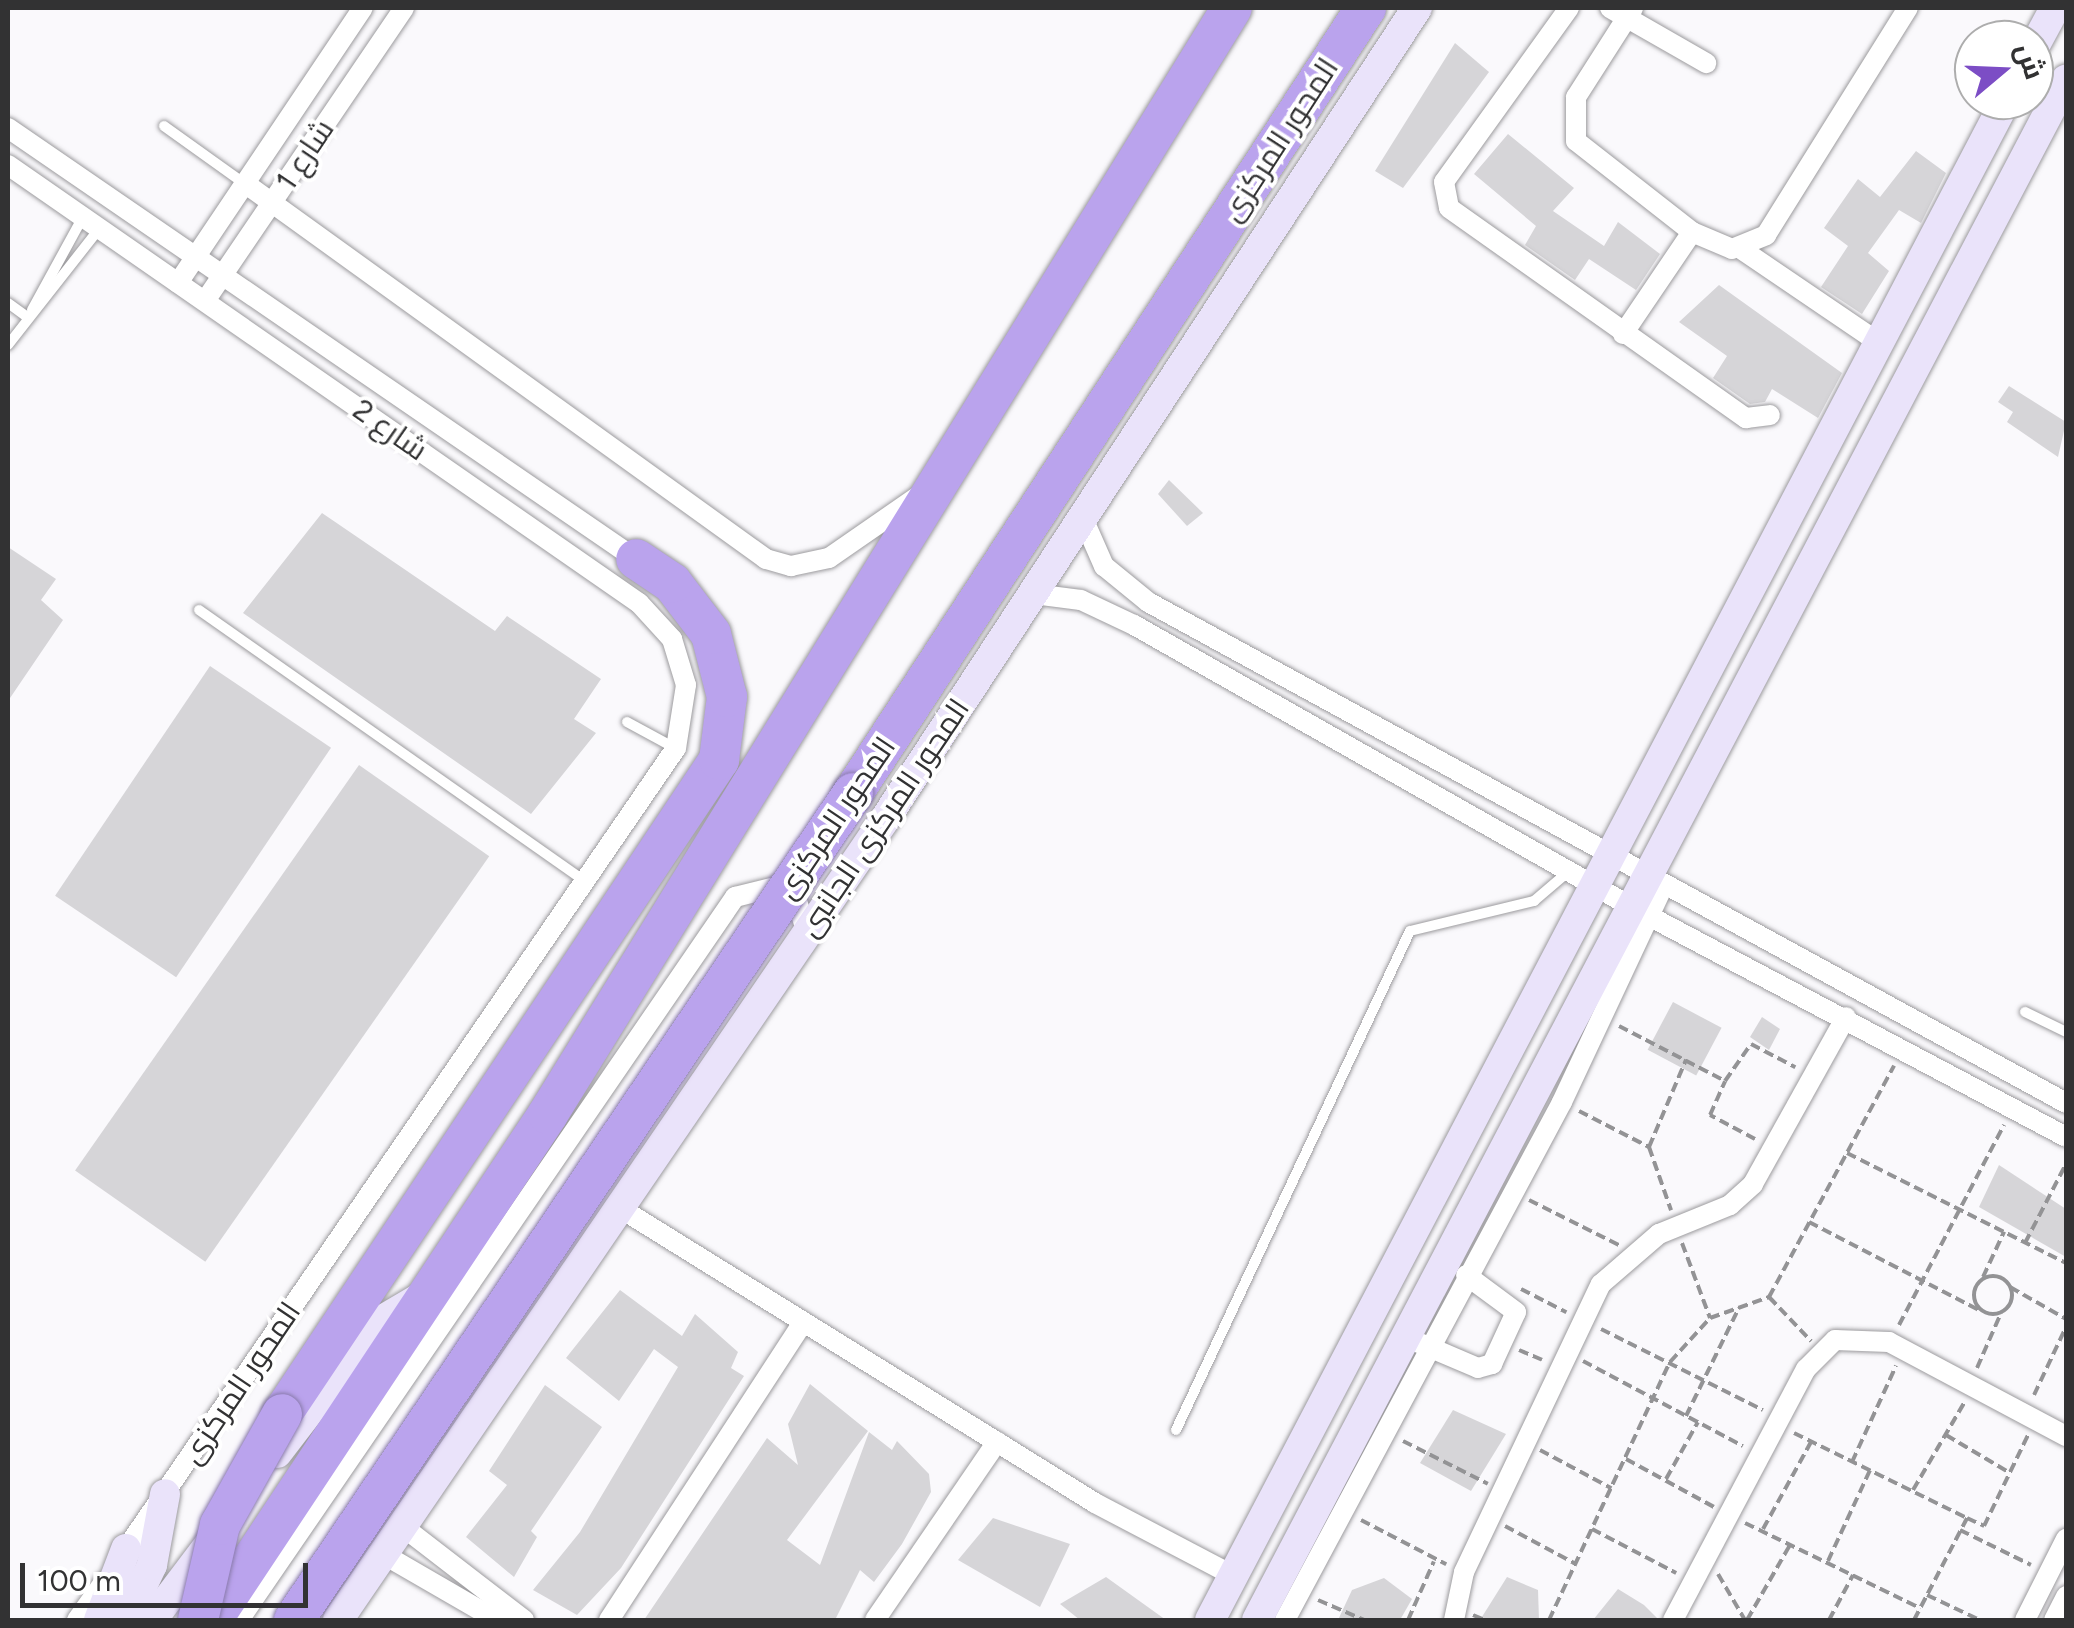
<!DOCTYPE html>
<meta charset="utf-8">
<style>
body{margin:0}
#map{position:relative;width:2074px;height:1628px;overflow:hidden;background:#faf9fc;font-family:Figtree,Cairo,sans-serif}
div>[style]{position:absolute}
.building>*{inset:0;background:#d6d5d8;transform-origin:0 0}
.path>*{height:4px;margin-top:-2px;transform-origin:0;background:repeating-linear-gradient(90deg,#939395 0 10px,transparent 0 15px)}
.path>.ring{margin:-2px;padding:0;box-sizing:content-box;background:none;border:4px solid #939395;border-radius:50%}
.roads{filter:drop-shadow(0 0 2px #9c9b9e) drop-shadow(0 0 2px #9c9b9e)}
.lane>*{height:10px;margin:-5px;padding:0 5px;transform-origin:5px;border-radius:5px;background:#fff}
.street>*{height:20px;margin:-10px;padding:0 10px;transform-origin:10px;border-radius:10px;background:#fff}
.secondary>*{height:30px;margin:-15px;padding:0 15px;transform-origin:15px;border-radius:15px;background:#eae3fa}
.highway>*{height:40px;margin:-20px;padding:0 20px;transform-origin:20px;border-radius:20px;background:#baa3ed}
.bridges{filter:drop-shadow(0 0 2px #8a7bac) drop-shadow(0 0 2px #8a7bac)}
.highway-bridge>*{height:40px;margin:-20px;padding:0 20px;transform-origin:20px;border-radius:20px;background:#baa3ed}
span{translate:-50% -50%;white-space:nowrap;text-align:center;line-height:1.15;-webkit-text-stroke:8px #fff;paint-order:stroke}
.street-label{font-size:30px;color:#323233}
.frame{position:absolute;inset:0;border:10px solid #323233;pointer-events:none}
.north{position:absolute;left:1954px;top:20px;width:100px;height:100px;box-sizing:border-box;background:#fff;border:2px solid #adadad;border-radius:50%;rotate:71deg;font-size:28px;font-weight:700;line-height:40px;text-align:center;color:#323233}
.north::after{content:'';display:block;margin:auto;width:35px;height:45px;background:#7c4dc5;clip-path:polygon(50% 0,100% 100%,50% 72%,0 100%)}
.scale{position:absolute;left:20px;top:1563px;width:288px;height:45px;box-sizing:border-box;border:5px solid #323233;border-top:0;padding-left:12px;font-size:30px;line-height:35px;white-space:nowrap;color:#323233;-webkit-text-stroke:8px #fff;paint-order:stroke}
</style>
<div id="map">
<div class="building">
<div style="clip-path:polygon(1455px 43px,1489px 72px,1403px 188px,1375px 171px)"></div>
<div style="clip-path:polygon(1508px 134px,1574px 188px,1553px 211px,1604px 246px,1618px 222px,1660px 254px,1636px 290px,1589px 259px,1575px 280px,1525px 245px,1536px 226px,1474px 174px)"></div>
<div style="clip-path:polygon(1916px 151px,1946px 173px,1921px 223px,1899px 210px,1868px 253px,1889px 271px,1862px 314px,1821px 287px,1848px 246px,1824px 228px,1858px 179px,1880px 197px)"></div>
<div style="clip-path:polygon(1719px 285px,1842px 373px,1818px 418px,1772px 389px,1765px 402px,1750px 404px,1713px 378px,1727px 356px,1679px 322px)"></div>
<div style="clip-path:polygon(2009px 386px,2066px 422px,2058px 457px,2007px 422px,2013px 412px,1998px 402px)"></div>
<div style="clip-path:polygon(1169px 480px,1203px 513px,1187px 526px,1158px 494px)"></div>
<div style="clip-path:polygon(322px 513px,495px 631px,507px 616px,601px 679px,574px 719px,596px 733px,531px 814px,243px 613px)"></div>
<div style="clip-path:polygon(8px 547px,56px 579px,41px 600px,63px 620px,8px 701px)"></div>
<div style="left:210px;top:666px;width:146px;height:277px;rotate:34deg"></div>
<div style="left:359px;top:765px;width:159px;height:495px;rotate:35deg"></div>
<div style="left:1673px;top:1002px;width:55px;height:54px;rotate:28deg"></div>
<div style="clip-path:polygon(1762px 1017px,1780px 1029px,1769px 1050px,1750px 1037px)"></div>
<div style="clip-path:polygon(1999px 1165px,2066px 1209px,2066px 1257px,1979px 1207px)"></div>
<div style="clip-path:polygon(620px 1290px,682px 1336px,695px 1314px,738px 1352px,731px 1368px,744px 1376px,621px 1568px,577px 1615px,533px 1590px,580px 1532px,678px 1367px,654px 1349px,619px 1401px,566px 1358px)"></div>
<div style="clip-path:polygon(810px 1384px,868px 1431px,787px 1540px,820px 1565px,869px 1432px,892px 1450px,897px 1441px,929px 1474px,931px 1492px,902px 1544px,874px 1582px,860px 1570px,835px 1620px,644px 1620px,767px 1438px,798px 1465px,788px 1424px)"></div>
<div style="clip-path:polygon(545px 1385px,602px 1427px,531px 1531px,537px 1537px,514px 1577px,466px 1537px,507px 1485px,489px 1471px)"></div>
<div style="clip-path:polygon(1453px 1410px,1506px 1434px,1471px 1491px,1420px 1463px)"></div>
<div style="clip-path:polygon(993px 1518px,1070px 1544px,1040px 1607px,958px 1560px)"></div>
<div style="clip-path:polygon(1106px 1577px,1166px 1620px,1080px 1620px,1060px 1604px)"></div>
<div style="clip-path:polygon(1507px 1577px,1538px 1590px,1539px 1620px,1480px 1620px)"></div>
<div style="clip-path:polygon(1384px 1578px,1412px 1599px,1400px 1620px,1338px 1620px,1352px 1590px)"></div>
<div style="clip-path:polygon(1618px 1589px,1644px 1605px,1659px 1620px,1593px 1620px)"></div>
</div>
<div class="path">
<div style="left:1619px;top:1026px;width:119px;rotate:27.4deg"></div>
<div style="left:1579px;top:1111px;width:79px;rotate:27.2deg"></div>
<div style="left:1649px;top:1147px;width:67px;rotate:70.8deg"></div>
<div style="left:1755px;top:1139px;width:51px;rotate:-151.9deg"></div>
<div style="left:1710px;top:1115px;width:37px;rotate:-66deg"></div>
<div style="left:1725px;top:1081px;width:45px;rotate:-54.9deg"></div>
<div style="left:1751px;top:1044px;width:50px;rotate:27.6deg"></div>
<div style="left:1649px;top:1147px;width:95px;rotate:-67deg"></div>
<div style="left:1847px;top:1153px;width:245px;rotate:26.7deg"></div>
<div style="left:1529px;top:1200px;width:101px;rotate:26.6deg"></div>
<div style="left:1809px;top:1222px;width:194px;rotate:27.4deg"></div>
<div style="left:1682px;top:1243px;width:80px;rotate:69.5deg"></div>
<div style="left:2025px;top:1243px;width:89px;rotate:-62.6deg"></div>
<div class="ring" style="left:1974px;top:1276px;width:34px;height:34px"></div>
<div style="left:1983px;top:1277px;width:50px;rotate:-65deg"></div>
<div style="left:2010px;top:1287px;width:64px;rotate:29.7deg"></div>
<div style="left:1521px;top:1289px;width:51px;rotate:27.1deg"></div>
<div style="left:1769px;top:1297px;width:61px;rotate:46.3deg"></div>
<div style="left:1899px;top:1325px;width:226px;rotate:-62.3deg"></div>
<div style="left:1601px;top:1329px;width:181px;rotate:26.6deg"></div>
<div style="left:1519px;top:1350px;width:25px;rotate:23deg"></div>
<div style="left:1583px;top:1361px;width:181px;rotate:28deg"></div>
<div style="left:1977px;top:1368px;width:60px;rotate:-66.4deg"></div>
<div style="left:2034px;top:1395px;width:75px;rotate:-64.8deg"></div>
<div style="left:1686px;top:1416px;width:120px;rotate:-63.9deg"></div>
<div style="left:1794px;top:1433px;width:191px;rotate:26.2deg"></div>
<div style="left:1946px;top:1435px;width:74px;rotate:30.7deg"></div>
<div style="left:1403px;top:1441px;width:95px;rotate:26.8deg"></div>
<div style="left:1540px;top:1450px;width:81px;rotate:28.2deg"></div>
<div style="left:1626px;top:1459px;width:100px;rotate:28.6deg"></div>
<div style="left:1852px;top:1462px;width:106px;rotate:-65.4deg"></div>
<div style="left:1666px;top:1479px;width:65px;rotate:-60.7deg"></div>
<div style="left:1913px;top:1490px;width:101px;rotate:-59.6deg"></div>
<div style="left:1361px;top:1520px;width:96px;rotate:27.4deg"></div>
<div style="left:1745px;top:1523px;width:195px;rotate:25.9deg"></div>
<div style="left:1505px;top:1526px;width:81px;rotate:28.2deg"></div>
<div style="left:1592px;top:1529px;width:95px;rotate:27.6deg"></div>
<div style="left:1763px;top:1529px;width:99px;rotate:-61.1deg"></div>
<div style="left:1960px;top:1530px;width:79px;rotate:26.2deg"></div>
<div style="left:1828px;top:1561px;width:100px;rotate:-65.2deg"></div>
<div style="left:1718px;top:1574px;width:53px;rotate:59.6deg"></div>
<div style="left:1927px;top:1595px;width:59px;rotate:25.3deg"></div>
<div style="left:1318px;top:1600px;width:50px;rotate:23.5deg"></div>
<div style="left:1473px;top:1615px;width:13px;rotate:23deg"></div>
<div style="left:1408px;top:1620px;width:64px;rotate:-66.2deg"></div>
<div style="left:1549px;top:1620px;width:285px;rotate:-64.9deg"></div>
<div style="left:1670px;top:1362px;width:59px;rotate:-47.7deg"></div>
<div style="left:1710px;top:1318px;width:63px;rotate:-19.6deg"></div>
<div style="left:1769px;top:1297px;width:263px;rotate:-61.6deg"></div>
<div style="left:1747px;top:1620px;width:86px;rotate:-60.2deg"></div>
<div style="left:1829px;top:1620px;width:51px;rotate:-61.9deg"></div>
<div style="left:1914px;top:1620px;width:115px;rotate:-62.5deg"></div>
<div style="left:1967px;top:1518px;width:19px;rotate:25deg"></div>
<div style="left:1984px;top:1526px;width:101px;rotate:-64.2deg"></div>
</div>
<div class="roads">
<div class="lane">
<div style="left:164px;top:126px;width:100px;rotate:35.6deg"></div>
<div style="left:8px;top:303px;width:24px;rotate:36deg"></div>
<div style="left:32px;top:310px;width:106px;rotate:-61.3deg"></div>
<div style="left:8px;top:345px;width:147px;rotate:-51.9deg"></div>
<div style="left:199px;top:610px;width:472px;rotate:35.1deg"></div>
<div style="left:627px;top:722px;width:55px;rotate:28.4deg"></div>
<div style="left:2025px;top:1012px;width:46px;rotate:26deg"></div>
<div style="left:1176px;top:1430px;width:551px;rotate:-64.88deg"></div>
<div style="left:1410px;top:931px;width:128px;rotate:-13.6deg"></div>
<div style="left:1534px;top:901px;width:45px;rotate:-40.5deg"></div>
</div>
<div class="street">
<div style="left:1569px;top:8px;width:214px;rotate:125.7deg"></div>
<div style="left:1444px;top:182px;width:26px;rotate:79deg"></div>
<div style="left:1449px;top:208px;width:364px;rotate:35.3deg"></div>
<div style="left:1746px;top:418px;width:24px;rotate:-7deg"></div>
<div style="left:1610px;top:8px;width:111px;rotate:29.8deg"></div>
<div style="left:1633px;top:8px;width:106px;rotate:122.6deg"></div>
<div style="left:1576px;top:97px;width:44px;rotate:90deg"></div>
<div style="left:1576px;top:141px;width:147px;rotate:38.1deg"></div>
<div style="left:1692px;top:232px;width:43px;rotate:23deg"></div>
<div style="left:1732px;top:249px;width:37px;rotate:-22deg"></div>
<div style="left:1766px;top:235px;width:268px;rotate:-58deg"></div>
<div style="left:8px;top:128px;width:762px;rotate:34.46deg"></div>
<div style="left:8px;top:165px;width:768px;rotate:34.77deg"></div>
<div style="left:639px;top:603px;width:49px;rotate:47.5deg"></div>
<div style="left:672px;top:639px;width:48px;rotate:73.1deg"></div>
<div style="left:686px;top:685px;width:64px;rotate:99deg"></div>
<div style="left:676px;top:748px;width:982px;rotate:124.47deg"></div>
<div style="left:246px;top:184px;width:641px;rotate:35.8deg"></div>
<div style="left:766px;top:559px;width:26px;rotate:16deg"></div>
<div style="left:791px;top:566px;width:39px;rotate:-12deg"></div>
<div style="left:829px;top:558px;width:111px;rotate:-34.7deg"></div>
<div style="left:1741px;top:249px;width:166px;rotate:34.2deg"></div>
<div style="left:178px;top:283px;width:331px;rotate:-56.1deg"></div>
<div style="left:205px;top:301px;width:354px;rotate:-55.8deg"></div>
<div style="left:1623px;top:334px;width:123px;rotate:-55.9deg"></div>
<div style="left:1082px;top:516px;width:55px;rotate:66.3deg"></div>
<div style="left:1104px;top:566px;width:57px;rotate:39.3deg"></div>
<div style="left:1148px;top:602px;width:1046px;rotate:28.62deg"></div>
<div style="left:1034px;top:594px;width:47px;rotate:7.3deg"></div>
<div style="left:1081px;top:600px;width:59px;rotate:25.3deg"></div>
<div style="left:1134px;top:625px;width:570px;rotate:29.53deg"></div>
<div style="left:1630px;top:906px;width:493px;rotate:27.9deg"></div>
<div style="left:620px;top:1208px;width:559px;rotate:31.84deg"></div>
<div style="left:1095px;top:1503px;width:153px;rotate:27.7deg"></div>
<div style="left:1417px;top:1342px;width:66px;rotate:23.1deg"></div>
<div style="left:1478px;top:1368px;width:15px;rotate:-16deg"></div>
<div style="left:1492px;top:1364px;width:57px;rotate:-65.2deg"></div>
<div style="left:1516px;top:1312px;width:62px;rotate:-143.5deg"></div>
<div style="left:402px;top:1526px;width:154px;rotate:37.6deg"></div>
<div style="left:383px;top:1554px;width:132px;rotate:30.1deg"></div>
<div style="left:77px;top:1620px;width:47px;rotate:-54.6deg"></div>
<div style="left:239px;top:1620px;width:877px;rotate:-55.55deg"></div>
<div style="left:735px;top:897px;width:45px;rotate:-14deg"></div>
<div style="left:779px;top:886px;width:23px;rotate:40deg"></div>
<div style="left:797px;top:901px;width:34px;rotate:73deg"></div>
<div style="left:609px;top:1620px;width:356px;rotate:-56.9deg"></div>
<div style="left:875px;top:1620px;width:216px;rotate:-55.6deg"></div>
<div style="left:1285px;top:1620px;width:587px;rotate:-61.86deg"></div>
<div style="left:1562px;top:1102px;width:238px;rotate:-64.9deg"></div>
<div style="left:1454px;top:1620px;width:49px;rotate:-78.2deg"></div>
<div style="left:1464px;top:1572px;width:319px;rotate:-64.6deg"></div>
<div style="left:1601px;top:1284px;width:77px;rotate:-40.8deg"></div>
<div style="left:1659px;top:1234px;width:77px;rotate:-22.2deg"></div>
<div style="left:1730px;top:1205px;width:31px;rotate:-42deg"></div>
<div style="left:1753px;top:1184px;width:191px;rotate:-60.9deg"></div>
<div style="left:1673px;top:1620px;width:284px;rotate:-62.1deg"></div>
<div style="left:1806px;top:1369px;width:41px;rotate:-45deg"></div>
<div style="left:1835px;top:1340px;width:54px;rotate:2.1deg"></div>
<div style="left:1889px;top:1342px;width:200px;rotate:28deg"></div>
<div style="left:2025px;top:1620px;width:91px;rotate:-63.2deg"></div>
<div style="left:2054px;top:1620px;width:27px;rotate:-63deg"></div>
</div>
<div class="secondary">
<div style="left:2034px;top:47px;width:44px;rotate:-61.7deg"></div>
<div style="left:277px;top:1453px;width:163px;rotate:-52.5deg"></div>
<div style="left:376px;top:1324px;width:61px;rotate:-30.8deg"></div>
<div style="left:99px;top:1620px;width:76px;rotate:-69.2deg"></div>
<div style="left:126px;top:1620px;width:61px;rotate:-64.7deg"></div>
<div style="left:152px;top:1565px;width:72px;rotate:-79.6deg"></div>
<div style="left:152px;top:1620px;width:103px;rotate:-52.9deg"></div>
<div style="left:338px;top:1620px;width:970px;rotate:-55.67deg"></div>
<div style="left:885px;top:819px;width:970px;rotate:-56.74deg"></div>
<div style="left:1210px;top:1620px;width:1716px;rotate:-62.36deg"></div>
<div style="left:1257px;top:1620px;width:1740px;rotate:-62.29deg"></div>
</div>
<div class="highway">
<div style="left:853px;top:793px;width:938px;rotate:-56.84deg"></div>
<div style="left:282px;top:1414px;width:787px;rotate:-56.25deg"></div>
<div style="left:719px;top:760px;width:64px;rotate:-82.8deg"></div>
<div style="left:727px;top:697px;width:65px;rotate:-104.3deg"></div>
<div style="left:711px;top:634px;width:64px;rotate:-127.4deg"></div>
<div style="left:672px;top:583px;width:43px;rotate:-146.3deg"></div>
<div style="left:212px;top:1620px;width:607px;rotate:-56.41deg"></div>
<div style="left:548px;top:1114px;width:1300px;rotate:-58.27deg"></div>
</div>
</div>
<div class="bridges">
<div class="highway-bridge">
<div style="left:198px;top:1620px;width:98px;rotate:-77deg"></div>
<div style="left:220px;top:1525px;width:127px;rotate:-60.8deg"></div>
<div style="left:294px;top:1620px;width:998px;rotate:-55.94deg"></div>
</div>
</div>
<div class="street-label">
<span style="left:1280px;top:140px;rotate:-57deg">المحور المركزى</span>
<span style="left:305px;top:155px;rotate:-56deg">شارع 1</span>
<span style="left:390px;top:430px;rotate:35deg">شارع 2</span>
<span style="left:836px;top:818px;rotate:-56deg">المحور المركزى</span>
<span style="left:884px;top:818px;rotate:-56deg">المحور المركزى الجانبى</span>
<span style="left:241px;top:1383px;rotate:-56deg">المحور المركزى</span>
</div>
<div class="frame"></div>
<div class="north">ش</div>
<div class="scale">100 m</div>
</div>
